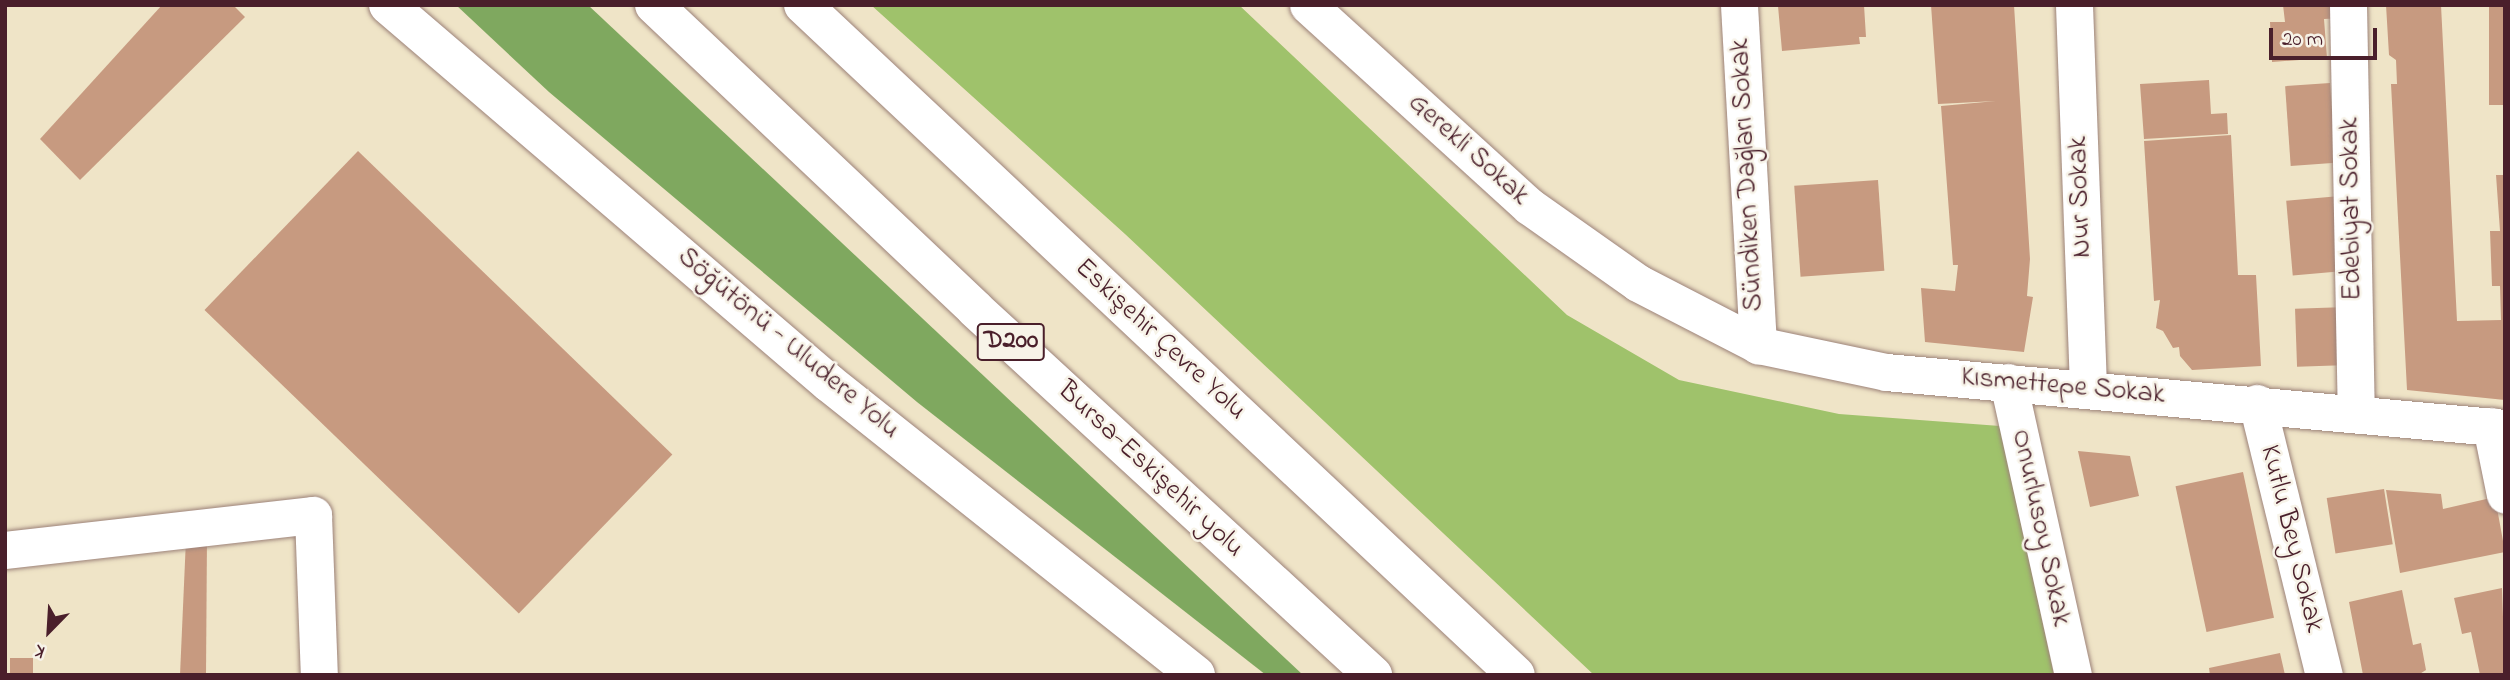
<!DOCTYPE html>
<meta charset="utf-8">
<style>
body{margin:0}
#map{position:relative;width:2510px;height:680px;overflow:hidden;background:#efe4c7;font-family:"Indie Flower",sans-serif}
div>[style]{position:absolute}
.green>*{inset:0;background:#9fc26b}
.forest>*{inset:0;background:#7fa85f}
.building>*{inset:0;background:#c79a80;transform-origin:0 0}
.roads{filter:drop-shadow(0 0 2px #9c8279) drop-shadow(0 0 2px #9c8279)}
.street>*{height:37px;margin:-18.5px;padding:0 18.5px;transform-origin:18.5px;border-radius:18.5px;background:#fff}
.secondary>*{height:38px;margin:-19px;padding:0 19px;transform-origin:19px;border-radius:19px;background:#fff}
.highway>*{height:38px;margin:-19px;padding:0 19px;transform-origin:19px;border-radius:19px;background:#fff}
span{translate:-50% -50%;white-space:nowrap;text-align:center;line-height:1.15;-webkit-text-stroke:5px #f7f3e8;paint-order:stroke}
.shield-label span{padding:2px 5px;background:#f7f3e8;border:2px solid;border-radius:5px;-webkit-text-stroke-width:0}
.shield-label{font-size:26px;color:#4a1f2b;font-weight:700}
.street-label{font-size:28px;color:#4a1f2b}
.frame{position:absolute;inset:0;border:7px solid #4a1f2b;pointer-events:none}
.north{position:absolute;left:14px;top:596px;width:70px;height:70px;-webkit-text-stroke:5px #f7f3e8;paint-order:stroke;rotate:204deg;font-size:19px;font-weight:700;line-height:28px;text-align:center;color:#4a1f2b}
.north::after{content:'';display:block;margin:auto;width:24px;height:32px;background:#4a1f2b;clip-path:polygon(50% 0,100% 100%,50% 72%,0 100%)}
.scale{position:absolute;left:2269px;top:28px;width:108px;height:32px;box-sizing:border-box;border:4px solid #4a1f2b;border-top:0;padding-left:9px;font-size:21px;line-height:24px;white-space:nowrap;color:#4a1f2b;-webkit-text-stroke:5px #f7f3e8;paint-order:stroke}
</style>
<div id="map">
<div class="green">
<div style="clip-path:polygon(871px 5px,1239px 5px,1567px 315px,1679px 380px,1839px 414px,2000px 426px,2054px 675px,1594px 675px,1125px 234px)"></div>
</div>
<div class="forest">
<div style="clip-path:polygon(456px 5px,588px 5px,1303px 675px,1266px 675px,917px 402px,549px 92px)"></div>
</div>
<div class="building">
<div style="clip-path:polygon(162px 5px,233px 5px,245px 17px,80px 180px,40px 139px)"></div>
<div style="clip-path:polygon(1864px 5px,1866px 37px,1859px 37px,1860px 44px,1782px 51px,1778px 6px)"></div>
<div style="clip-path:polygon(1931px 5px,2014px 5px,2030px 259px,2027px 296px,2033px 297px,2024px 352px,1925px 342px,1921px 288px,1955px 291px,1958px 265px,1953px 265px,1941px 106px,1996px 101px,1938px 104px)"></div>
<div style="clip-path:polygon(2283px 5px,2343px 5px,2343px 18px,2324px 19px,2327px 58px,2272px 62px,2270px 22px,2285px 22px)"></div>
<div style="clip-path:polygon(2386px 5px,2441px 5px,2457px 321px,2501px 320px,2500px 286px,2492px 286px,2490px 231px,2500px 231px,2496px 175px,2505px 175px,2505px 400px,2407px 390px,2391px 84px,2397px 84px,2396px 60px,2389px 55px)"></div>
<div style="left:2505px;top:6px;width:99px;height:16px;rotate:90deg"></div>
<div style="clip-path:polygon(2209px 80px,2211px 114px,2227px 113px,2228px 134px,2144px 139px,2140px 84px)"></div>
<div style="left:2330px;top:83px;width:80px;height:45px;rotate:86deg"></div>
<div style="clip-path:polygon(2231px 135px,2238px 275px,2256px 275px,2261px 366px,2192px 370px,2180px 356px,2179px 347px,2173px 348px,2163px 331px,2156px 328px,2160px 300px,2154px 301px,2144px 141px)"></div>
<div style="left:358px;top:151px;width:437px;height:221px;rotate:44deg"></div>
<div style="left:1878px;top:180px;width:91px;height:84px;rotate:86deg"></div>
<div style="left:2340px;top:196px;width:75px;height:54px;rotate:85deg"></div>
<div style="left:2347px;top:307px;width:58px;height:52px;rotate:88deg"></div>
<div style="clip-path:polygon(2078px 451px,2130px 456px,2139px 496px,2090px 507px)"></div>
<div style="left:2243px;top:472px;width:149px;height:69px;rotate:78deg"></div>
<div style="left:2384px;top:489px;width:56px;height:58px;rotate:81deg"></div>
<div style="clip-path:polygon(2386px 490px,2441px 494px,2443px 509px,2495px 497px,2505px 552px,2400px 573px)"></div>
<div style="clip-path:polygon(207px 536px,206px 675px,180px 675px,186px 539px)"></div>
<div style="clip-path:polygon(2502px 588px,2505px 675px,2480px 675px,2471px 632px,2462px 634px,2454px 598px)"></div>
<div style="clip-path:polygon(2402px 590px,2413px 645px,2421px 643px,2426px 670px,2418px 675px,2363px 675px,2349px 602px)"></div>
<div style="clip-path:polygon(2280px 653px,2285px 675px,2210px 675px,2209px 668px)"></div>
<div style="left:10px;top:658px;width:23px;height:17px"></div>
</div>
<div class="roads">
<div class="street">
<div style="left:1308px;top:5px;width:299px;rotate:42.3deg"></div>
<div style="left:1529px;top:206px;width:133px;rotate:35.2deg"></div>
<div style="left:1638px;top:283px;width:135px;rotate:27.3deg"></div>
<div style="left:1758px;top:345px;width:131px;rotate:11.9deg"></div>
<div style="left:1886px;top:372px;width:622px;rotate:5.17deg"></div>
<div style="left:1739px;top:5px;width:341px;rotate:86.8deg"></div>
<div style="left:2074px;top:5px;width:384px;rotate:87.9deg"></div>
<div style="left:2348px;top:5px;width:408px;rotate:88.9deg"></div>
<div style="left:2008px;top:382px;width:300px;rotate:77.5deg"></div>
<div style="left:2257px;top:403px;width:280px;rotate:76.2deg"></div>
<div style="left:2491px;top:426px;width:70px;rotate:78.5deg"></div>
<div style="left:5px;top:550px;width:310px;rotate:-6.5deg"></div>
<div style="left:313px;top:515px;width:160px;rotate:87.9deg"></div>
</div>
<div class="secondary">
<div style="left:388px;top:5px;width:581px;rotate:40.6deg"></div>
<div style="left:829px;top:383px;width:469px;rotate:38.5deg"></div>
</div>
<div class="highway">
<div style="left:654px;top:5px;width:442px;rotate:43.4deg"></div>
<div style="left:975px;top:309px;width:541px;rotate:42.6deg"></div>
<div style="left:803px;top:5px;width:978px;rotate:43.22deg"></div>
</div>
</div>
<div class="shield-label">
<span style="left:1011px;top:342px">D200</span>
</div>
<div class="street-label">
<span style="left:1468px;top:150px;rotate:42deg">Gerekli Sokak</span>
<span style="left:1748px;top:175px;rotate:-93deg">Sündiken Dağları Sokak</span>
<span style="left:2081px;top:197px;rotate:-92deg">Nur Sokak</span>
<span style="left:2352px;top:209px;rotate:-91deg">Edebiyat Sokak</span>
<span style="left:1160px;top:340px;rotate:43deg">Eskişehir Çevre Yolu</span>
<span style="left:788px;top:344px;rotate:40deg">Söğütönü - Uludere Yolu</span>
<span style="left:2063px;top:387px;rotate:5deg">Kısmettepe Sokak</span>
<span style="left:1150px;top:470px;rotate:43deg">Bursa-Eskişehir yolu</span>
<span style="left:2040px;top:528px;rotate:78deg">Onurlusoy Sokak</span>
<span style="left:2291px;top:539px;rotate:76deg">Kutlu Bey Sokak</span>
</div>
<div class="frame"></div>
<div class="north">K</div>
<div class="scale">20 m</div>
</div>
